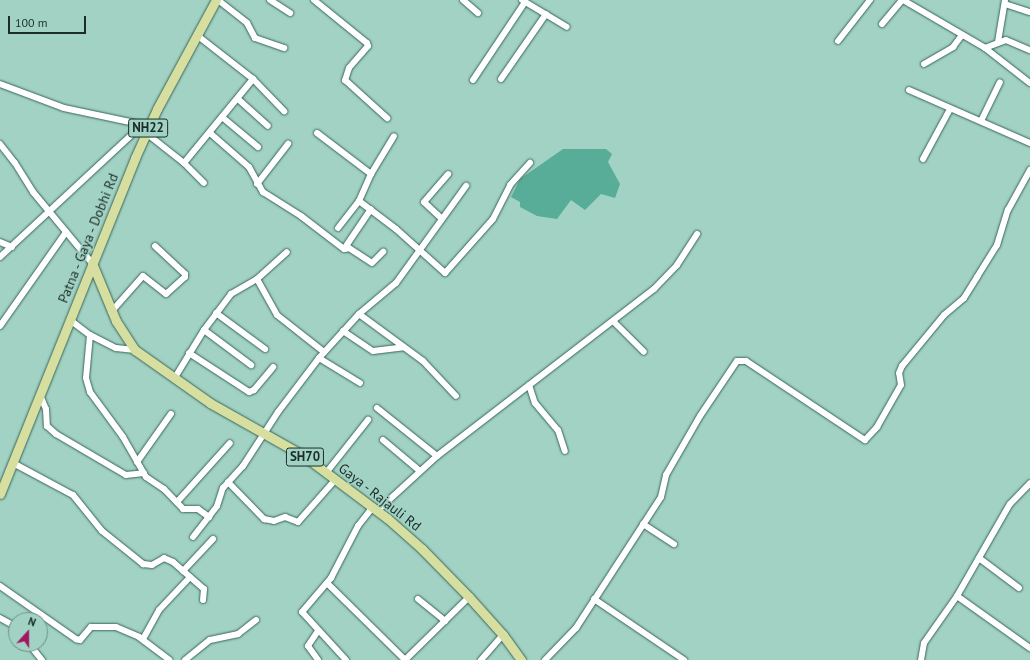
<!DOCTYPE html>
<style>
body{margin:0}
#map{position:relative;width:1030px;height:660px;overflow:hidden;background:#a2d2c4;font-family:"PT Sans",sans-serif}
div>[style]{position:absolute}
.water>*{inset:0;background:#58ad98}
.roads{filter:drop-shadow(0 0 1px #39665a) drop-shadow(0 0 1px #39665a)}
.street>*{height:6px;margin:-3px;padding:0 3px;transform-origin:3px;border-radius:3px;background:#fff}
.primary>*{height:9px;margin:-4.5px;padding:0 4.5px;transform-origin:4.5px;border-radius:4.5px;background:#d7dfa0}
span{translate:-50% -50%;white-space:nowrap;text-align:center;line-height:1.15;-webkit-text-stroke:3px #a2d2c4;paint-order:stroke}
.shield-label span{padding:1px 3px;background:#a2d2c4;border:1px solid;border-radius:3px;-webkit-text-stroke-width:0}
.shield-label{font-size:13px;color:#1a2d27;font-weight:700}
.street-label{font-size:14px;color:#1a2d27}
.north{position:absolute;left:8px;top:612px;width:40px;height:40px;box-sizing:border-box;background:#a2d2c4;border:1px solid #6c9085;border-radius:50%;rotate:21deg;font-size:11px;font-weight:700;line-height:16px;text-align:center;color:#1a2d27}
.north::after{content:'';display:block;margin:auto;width:14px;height:18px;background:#a21761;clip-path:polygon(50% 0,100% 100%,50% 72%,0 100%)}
.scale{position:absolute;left:8px;top:16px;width:78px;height:18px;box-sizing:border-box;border:2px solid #1a2d27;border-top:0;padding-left:5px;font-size:12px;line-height:14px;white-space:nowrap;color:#1a2d27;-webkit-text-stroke:3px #a2d2c4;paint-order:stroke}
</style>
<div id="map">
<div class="water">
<div style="clip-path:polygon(563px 149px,606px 149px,612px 154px,608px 162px,620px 184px,615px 198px,601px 194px,585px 210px,571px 200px,557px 219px,537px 216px,520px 207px,520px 202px,511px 197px,520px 179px)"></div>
</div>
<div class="roads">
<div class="street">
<div style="left:218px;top:0;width:37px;rotate:38deg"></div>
<div style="left:247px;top:23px;width:17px;rotate:62deg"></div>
<div style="left:255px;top:38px;width:31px;rotate:19deg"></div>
<div style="left:270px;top:0;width:24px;rotate:33deg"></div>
<div style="left:314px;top:0;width:68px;rotate:39.1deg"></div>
<div style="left:367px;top:43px;width:3px;rotate:72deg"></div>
<div style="left:368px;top:46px;width:29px;rotate:131deg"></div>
<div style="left:349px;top:68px;width:13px;rotate:108deg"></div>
<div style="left:345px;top:80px;width:57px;rotate:42.1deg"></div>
<div style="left:463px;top:0;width:20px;rotate:41deg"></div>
<div style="left:522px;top:0;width:52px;rotate:31deg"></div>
<div style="left:903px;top:0;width:95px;rotate:30.3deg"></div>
<div style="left:985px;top:48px;width:57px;rotate:37.9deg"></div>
<div style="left:1005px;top:4px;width:26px;rotate:18deg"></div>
<div style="left:882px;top:24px;width:31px;rotate:-50deg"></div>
<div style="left:198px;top:36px;width:70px;rotate:38deg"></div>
<div style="left:253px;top:79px;width:45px;rotate:45.9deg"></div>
<div style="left:838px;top:41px;width:52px;rotate:-52deg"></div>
<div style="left:998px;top:42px;width:43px;rotate:-80.5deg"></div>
<div style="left:985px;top:48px;width:22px;rotate:-21deg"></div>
<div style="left:1006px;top:40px;width:26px;rotate:23deg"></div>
<div style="left:924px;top:64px;width:34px;rotate:-30deg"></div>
<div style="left:953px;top:47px;width:15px;rotate:-53deg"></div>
<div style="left:501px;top:79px;width:79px;rotate:-55.3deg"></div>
<div style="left:473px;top:80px;width:94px;rotate:-56.3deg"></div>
<div style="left:0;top:84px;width:68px;rotate:20.6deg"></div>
<div style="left:64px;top:108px;width:82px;rotate:12deg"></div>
<div style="left:909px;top:90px;width:132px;rotate:23.7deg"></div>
<div style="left:238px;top:99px;width:40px;rotate:42deg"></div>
<div style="left:222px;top:117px;width:47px;rotate:39.8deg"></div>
<div style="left:981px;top:121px;width:43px;rotate:-64deg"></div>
<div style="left:146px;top:133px;width:48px;rotate:38.3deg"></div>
<div style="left:184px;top:163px;width:28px;rotate:45deg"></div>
<div style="left:210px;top:133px;width:52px;rotate:41.1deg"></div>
<div style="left:249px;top:167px;width:29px;rotate:61deg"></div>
<div style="left:263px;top:192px;width:45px;rotate:32.3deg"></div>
<div style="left:301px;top:216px;width:54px;rotate:37.5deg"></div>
<div style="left:344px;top:249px;width:48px;rotate:-56deg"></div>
<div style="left:317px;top:133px;width:68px;rotate:37.2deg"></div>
<div style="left:0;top:144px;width:24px;rotate:52deg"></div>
<div style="left:15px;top:163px;width:34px;rotate:58deg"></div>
<div style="left:33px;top:192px;width:92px;rotate:50.3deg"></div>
<div style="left:923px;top:159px;width:57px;rotate:-61.6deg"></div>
<div style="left:184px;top:163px;width:109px;rotate:-50.6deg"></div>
<div style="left:257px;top:184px;width:51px;rotate:-52.2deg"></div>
<div style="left:359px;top:201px;width:46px;rotate:37.1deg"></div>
<div style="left:396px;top:229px;width:66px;rotate:41.9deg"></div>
<div style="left:445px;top:273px;width:72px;rotate:-48.4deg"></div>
<div style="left:493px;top:219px;width:38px;rotate:-63deg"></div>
<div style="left:510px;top:185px;width:30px;rotate:-48deg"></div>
<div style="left:441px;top:218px;width:23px;rotate:-137deg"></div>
<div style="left:424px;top:202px;width:37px;rotate:-49deg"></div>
<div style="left:338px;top:228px;width:34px;rotate:-52deg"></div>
<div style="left:359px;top:201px;width:30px;rotate:-66deg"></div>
<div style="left:371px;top:174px;width:44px;rotate:-58.8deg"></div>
<div style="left:0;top:242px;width:13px;rotate:23deg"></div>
<div style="left:345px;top:249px;width:4px;rotate:-14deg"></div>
<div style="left:349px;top:248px;width:27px;rotate:33deg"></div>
<div style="left:372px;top:263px;width:16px;rotate:-45deg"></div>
<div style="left:0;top:257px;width:194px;rotate:-42.9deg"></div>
<div style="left:257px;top:279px;width:41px;rotate:60.9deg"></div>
<div style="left:277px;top:315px;width:60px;rotate:38.2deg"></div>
<div style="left:111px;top:312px;width:48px;rotate:-48.4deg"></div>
<div style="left:143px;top:276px;width:29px;rotate:38deg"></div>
<div style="left:166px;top:294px;width:25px;rotate:-42deg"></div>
<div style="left:185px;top:277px;width:3px;rotate:-90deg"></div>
<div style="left:185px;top:274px;width:41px;rotate:-137deg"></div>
<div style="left:216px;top:313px;width:61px;rotate:36.3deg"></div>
<div style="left:359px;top:314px;width:79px;rotate:36.3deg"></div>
<div style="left:423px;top:361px;width:48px;rotate:46.7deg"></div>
<div style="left:70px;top:320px;width:25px;rotate:37deg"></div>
<div style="left:90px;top:335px;width:43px;rotate:95.3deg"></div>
<div style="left:86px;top:378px;width:15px;rotate:74deg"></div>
<div style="left:90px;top:392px;width:56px;rotate:53.7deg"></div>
<div style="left:123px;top:437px;width:46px;rotate:60.1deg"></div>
<div style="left:146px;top:477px;width:22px;rotate:34deg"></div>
<div style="left:164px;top:489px;width:28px;rotate:46deg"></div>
<div style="left:183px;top:509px;width:15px"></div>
<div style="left:198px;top:509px;width:14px;rotate:36deg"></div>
<div style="left:614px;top:322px;width:42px;rotate:45deg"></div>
<div style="left:0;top:326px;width:115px;rotate:-54.9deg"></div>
<div style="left:204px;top:330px;width:59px;rotate:36.7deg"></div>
<div style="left:343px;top:331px;width:36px;rotate:34deg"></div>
<div style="left:373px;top:351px;width:31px;rotate:-7deg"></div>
<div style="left:90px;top:335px;width:29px;rotate:27deg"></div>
<div style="left:116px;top:348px;width:19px;rotate:6deg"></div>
<div style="left:189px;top:353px;width:72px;rotate:33deg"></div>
<div style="left:249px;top:392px;width:5px;rotate:-22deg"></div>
<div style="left:254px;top:390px;width:30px;rotate:-50deg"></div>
<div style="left:319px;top:358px;width:48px;rotate:31.4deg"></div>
<div style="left:174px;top:379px;width:57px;rotate:-58.5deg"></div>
<div style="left:204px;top:330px;width:45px;rotate:-53.1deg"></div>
<div style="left:231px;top:294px;width:30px;rotate:-30deg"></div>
<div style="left:257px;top:279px;width:40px;rotate:-42deg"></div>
<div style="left:529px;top:385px;width:19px;rotate:72deg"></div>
<div style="left:535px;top:403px;width:35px;rotate:50deg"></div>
<div style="left:558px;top:430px;width:22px;rotate:72deg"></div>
<div style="left:40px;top:395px;width:15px;rotate:67deg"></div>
<div style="left:46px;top:409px;width:17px;rotate:87deg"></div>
<div style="left:47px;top:426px;width:12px;rotate:42deg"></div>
<div style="left:56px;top:434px;width:81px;rotate:30.4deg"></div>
<div style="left:126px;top:475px;width:18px;rotate:-6deg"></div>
<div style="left:377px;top:408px;width:77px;rotate:38.7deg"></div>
<div style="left:383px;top:440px;width:48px;rotate:40deg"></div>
<div style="left:137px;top:462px;width:59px;rotate:-54.7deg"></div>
<div style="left:13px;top:463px;width:68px;rotate:28.1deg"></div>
<div style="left:73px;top:495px;width:46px;rotate:51.1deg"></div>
<div style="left:102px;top:531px;width:53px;rotate:38.8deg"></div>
<div style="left:143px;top:564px;width:9px;rotate:6deg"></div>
<div style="left:152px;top:565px;width:14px;rotate:-30deg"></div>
<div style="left:164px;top:558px;width:10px;rotate:24deg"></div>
<div style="left:173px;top:562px;width:41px;rotate:41.1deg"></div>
<div style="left:204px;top:589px;width:11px;rotate:95deg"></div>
<div style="left:326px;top:473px;width:68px;rotate:-51.6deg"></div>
<div style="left:228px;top:482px;width:52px;rotate:45.8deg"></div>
<div style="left:264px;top:519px;width:10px;rotate:11deg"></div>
<div style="left:274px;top:521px;width:12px;rotate:-20deg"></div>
<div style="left:285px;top:517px;width:14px;rotate:21deg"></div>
<div style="left:298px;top:522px;width:56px;rotate:-48.6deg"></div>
<div style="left:177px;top:502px;width:79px;rotate:-48.1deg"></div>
<div style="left:377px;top:511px;width:81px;rotate:-42.5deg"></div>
<div style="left:437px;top:456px;width:274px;rotate:-37.6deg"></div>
<div style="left:654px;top:289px;width:33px;rotate:-46deg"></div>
<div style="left:677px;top:265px;width:37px;rotate:-57deg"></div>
<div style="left:643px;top:524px;width:37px;rotate:33deg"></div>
<div style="left:193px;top:537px;width:39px;rotate:-52deg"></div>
<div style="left:217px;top:506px;width:19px;rotate:-72deg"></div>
<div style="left:223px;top:488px;width:30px;rotate:-48deg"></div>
<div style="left:243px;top:466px;width:64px;rotate:-57.1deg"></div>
<div style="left:278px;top:412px;width:68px;rotate:-52.8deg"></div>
<div style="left:319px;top:358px;width:59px;rotate:-47.7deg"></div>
<div style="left:359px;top:314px;width:48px;rotate:-40deg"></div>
<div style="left:396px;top:283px;width:120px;rotate:-54.2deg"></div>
<div style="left:979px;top:558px;width:50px;rotate:36.9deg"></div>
<div style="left:183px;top:571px;width:44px;rotate:-46.8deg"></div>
<div style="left:327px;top:583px;width:110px;rotate:44.6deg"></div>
<div style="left:0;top:586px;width:93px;rotate:34.9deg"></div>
<div style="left:76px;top:639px;width:4px;rotate:14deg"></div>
<div style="left:80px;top:640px;width:17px;rotate:-50deg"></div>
<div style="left:91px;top:627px;width:25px"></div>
<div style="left:116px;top:627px;width:25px;rotate:23deg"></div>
<div style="left:139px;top:637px;width:38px;rotate:37deg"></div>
<div style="left:957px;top:596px;width:90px;rotate:35.5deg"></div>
<div style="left:418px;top:599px;width:35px;rotate:39deg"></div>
<div style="left:594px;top:599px;width:109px;rotate:34.1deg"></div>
<div style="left:0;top:618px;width:18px;rotate:29deg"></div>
<div style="left:318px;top:631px;width:18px;rotate:124deg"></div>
<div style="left:308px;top:646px;width:17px;rotate:54deg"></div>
<div style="left:143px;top:639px;width:33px;rotate:-61deg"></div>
<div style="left:159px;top:610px;width:45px;rotate:-46.8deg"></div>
<div style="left:29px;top:644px;width:21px;rotate:51deg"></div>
<div style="left:185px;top:660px;width:32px;rotate:-39deg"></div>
<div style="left:210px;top:640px;width:29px;rotate:-12deg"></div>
<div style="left:238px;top:634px;width:23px;rotate:-38deg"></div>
<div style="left:346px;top:660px;width:65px;rotate:-132.5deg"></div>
<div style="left:302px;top:612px;width:45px;rotate:-49.5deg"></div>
<div style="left:331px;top:578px;width:59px;rotate:-62.6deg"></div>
<div style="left:358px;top:526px;width:23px;rotate:-52deg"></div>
<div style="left:405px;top:660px;width:90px;rotate:-44.5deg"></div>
<div style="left:481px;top:660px;width:33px;rotate:-49deg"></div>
<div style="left:545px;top:660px;width:45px;rotate:-45.9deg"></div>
<div style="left:576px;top:628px;width:156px;rotate:-57deg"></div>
<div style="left:661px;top:497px;width:23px;rotate:-77deg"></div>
<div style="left:666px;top:475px;width:68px;rotate:-60deg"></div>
<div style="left:700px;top:416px;width:66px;rotate:-56.1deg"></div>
<div style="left:737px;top:361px;width:9px"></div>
<div style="left:746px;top:361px;width:143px;rotate:33.6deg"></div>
<div style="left:865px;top:440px;width:18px;rotate:-47deg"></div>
<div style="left:877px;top:427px;width:48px;rotate:-60.3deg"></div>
<div style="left:901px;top:385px;width:12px;rotate:-99deg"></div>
<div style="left:899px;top:373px;width:8px;rotate:-67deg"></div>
<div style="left:902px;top:366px;width:66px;rotate:-50.5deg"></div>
<div style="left:944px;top:315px;width:26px;rotate:-40deg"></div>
<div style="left:964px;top:298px;width:25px;rotate:-58deg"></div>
<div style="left:977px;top:277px;width:38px;rotate:-58deg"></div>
<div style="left:997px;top:245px;width:37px;rotate:-73deg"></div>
<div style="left:1008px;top:210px;width:46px;rotate:-61.2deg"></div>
<div style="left:921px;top:660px;width:17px;rotate:-80deg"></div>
<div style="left:924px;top:643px;width:57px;rotate:-54.9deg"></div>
<div style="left:957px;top:596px;width:106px;rotate:-60.1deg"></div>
<div style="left:1010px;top:504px;width:29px;rotate:-46deg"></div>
</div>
<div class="primary">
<div style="left:92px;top:263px;width:63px;rotate:67.5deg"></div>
<div style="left:116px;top:321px;width:35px;rotate:57deg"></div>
<div style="left:135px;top:350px;width:92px;rotate:35.2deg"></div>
<div style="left:210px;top:403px;width:108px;rotate:29.4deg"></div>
<div style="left:304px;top:456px;width:104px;rotate:36.8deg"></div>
<div style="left:387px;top:518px;width:47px;rotate:41.5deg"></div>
<div style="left:422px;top:549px;width:67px;rotate:45.6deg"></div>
<div style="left:469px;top:597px;width:51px;rotate:48.2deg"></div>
<div style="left:503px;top:635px;width:31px;rotate:54deg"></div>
<div style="left:0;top:494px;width:362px;rotate:-68.1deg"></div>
<div style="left:135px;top:158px;width:54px;rotate:-65.8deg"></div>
<div style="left:157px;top:109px;width:124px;rotate:-61.6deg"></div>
</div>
</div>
<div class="shield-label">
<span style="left:148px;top:128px">NH22</span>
<span style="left:305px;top:457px">SH70</span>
</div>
<div class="street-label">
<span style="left:88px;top:238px;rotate:-68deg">Patna - Gaya - Dobhi Rd</span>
<span style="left:380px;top:497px;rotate:38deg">Gaya - Rajauli Rd</span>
</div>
<div class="north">N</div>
<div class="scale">100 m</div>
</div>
